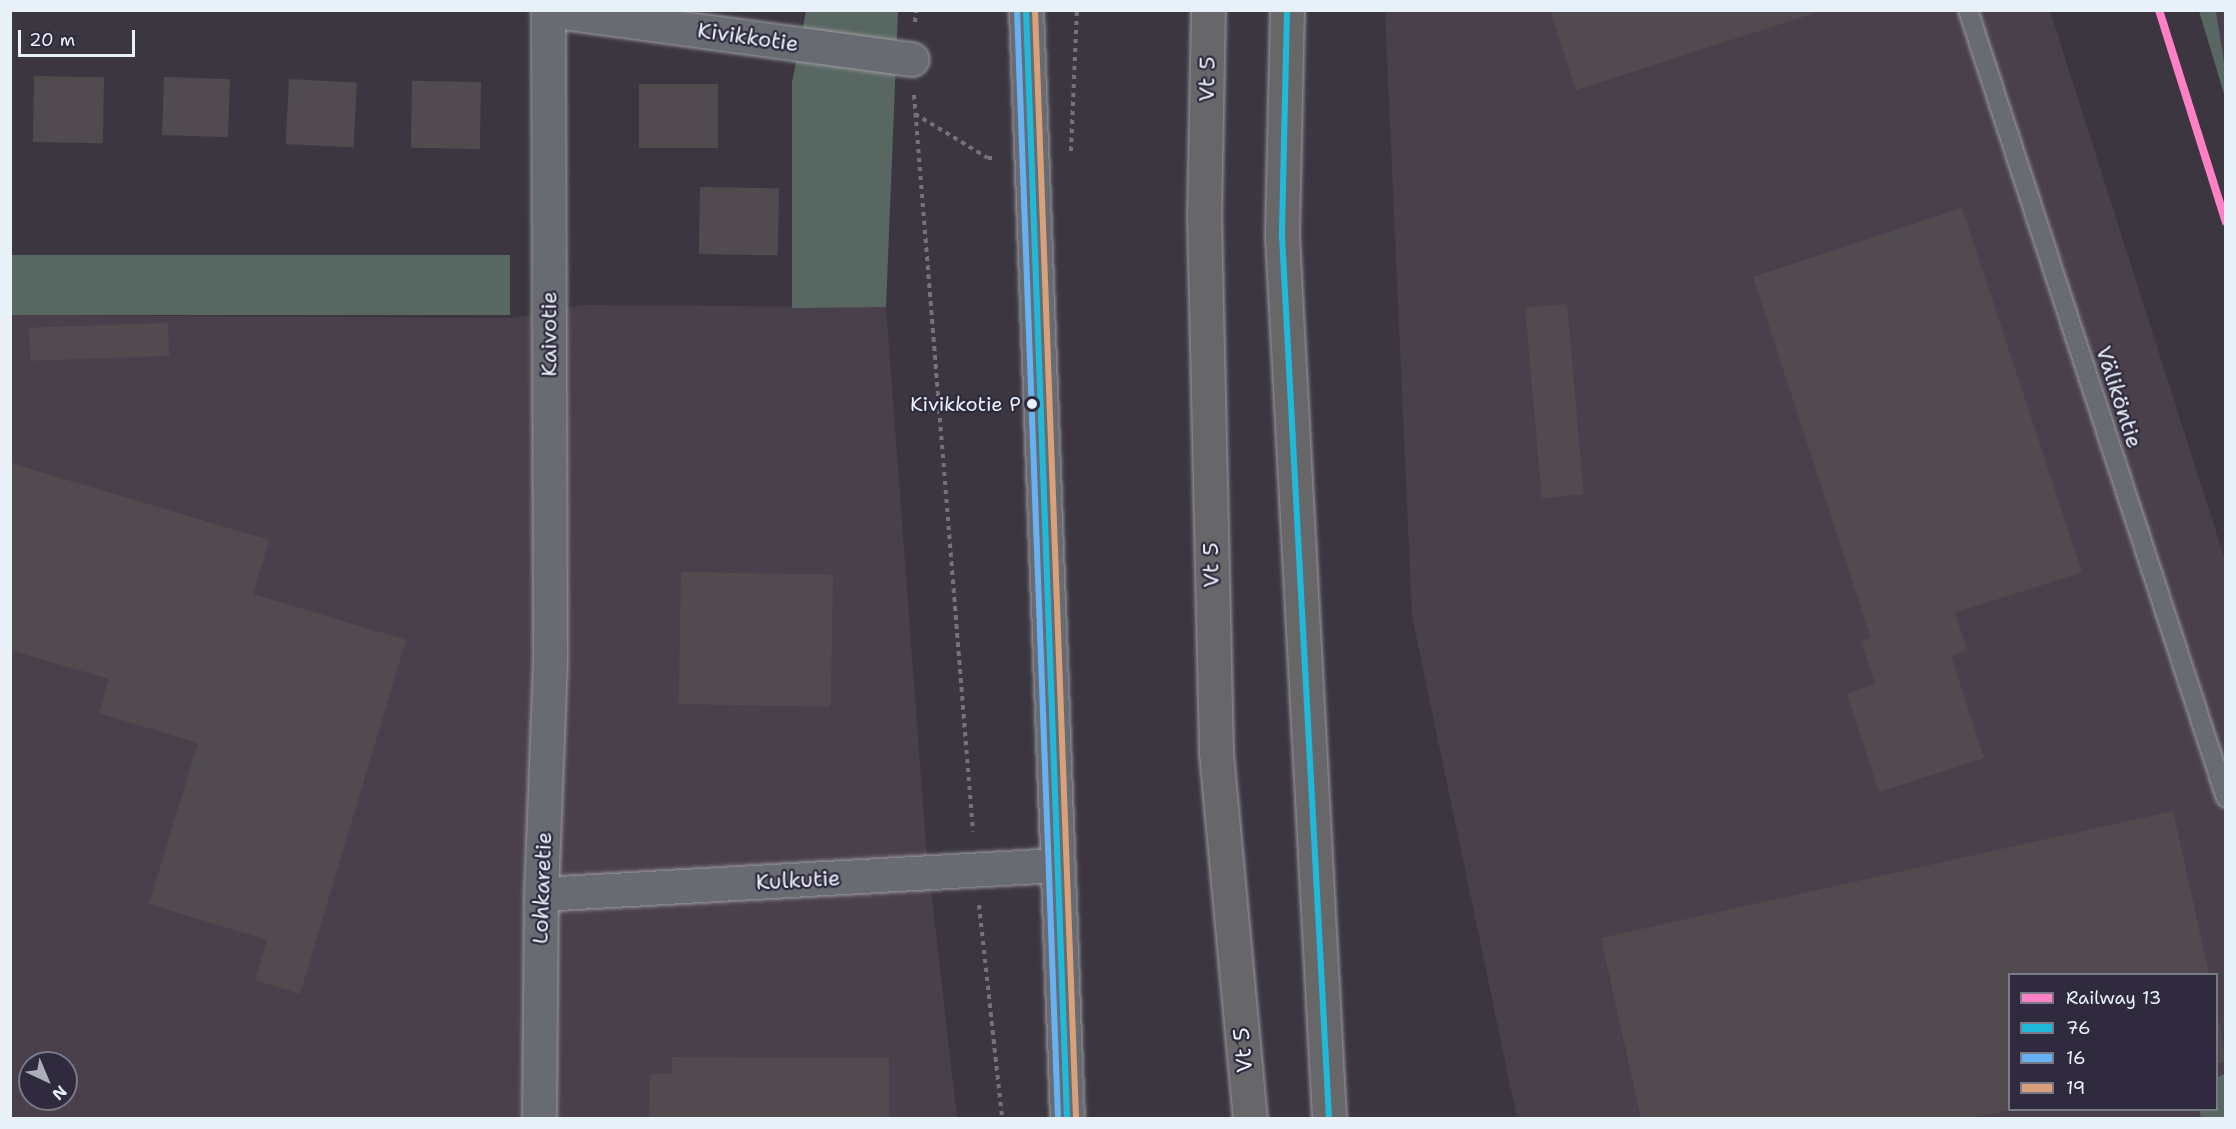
<!DOCTYPE html>
<meta charset="utf-8">
<style>
body{margin:0}
#map{position:relative;width:2236px;height:1129px;overflow:hidden;background:#3b3640;font-family:"Shantell Sans",sans-serif}
div>[style]{position:absolute}
.built>*{inset:0;background:#4a404c}
.green>*{inset:0;background:#586762;transform-origin:0 0}
.building>*{inset:0;background:#514b50;transform-origin:0 0}
.path>*{height:4px;margin-top:-2px;transform-origin:0;background:repeating-linear-gradient(90deg,#747379 0 4.5px,transparent 0 9px)}
.roads{filter:drop-shadow(0 0 2px #9d9ca2) drop-shadow(0 0 2px #9d9ca2)}
.service>*{height:18px;margin:-9px;padding:0 9px;transform-origin:9px;border-radius:9px;background:#696b72}
.minor>*{height:33px;margin:-16.5px;padding:0 16.5px;transform-origin:16.5px;border-radius:16.5px;background:#696b72}
.secondary>*{height:33px;margin:-16.5px;padding:0 16.5px;transform-origin:16.5px;border-radius:16.5px;background:#696b72}
.motorway>*{height:33px;margin:-16.5px;padding:0 16.5px;transform-origin:16.5px;border-radius:16.5px;background:#67676a}
.bus-1>*{height:6px;margin:-3px;padding:0 3px;transform-origin:3px;border-radius:3px;background:#20b9da}
.bus-2>*{height:6px;margin:-3px;padding:0 3px;transform-origin:3px;border-radius:3px;background:#66b1f2}
.bus-3>*{height:6px;margin:-3px;padding:0 3px;transform-origin:3px;border-radius:3px;background:#d9a179}
.rail-1>*{height:8px;margin:-4px;padding:0 4px;transform-origin:4px;border-radius:4px;background:#ff80c5}
.dots>*{width:16px;height:16px;translate:-50% -50%;box-sizing:border-box;border:3px solid #2f2a3d;border-radius:50%}
span{translate:-50% -50%;white-space:nowrap;text-align:center;line-height:1.15;-webkit-text-stroke:4.5px #2f2a3d;paint-order:stroke}
.bus-label{font-size:20px;color:#e8f1f8}
.right{translate:-100% -50%;text-align:right}
.street-label{font-size:22px;color:#e8f1f8}
.frame{position:absolute;inset:0;border:12px solid #e8f1f8;pointer-events:none}
.legend{position:absolute;left:2008px;top:973px;width:210px;height:138px;box-sizing:border-box;background:#2f2a3d;border:2px solid #797a88;margin:0;padding:8px 10px;list-style:none;font-size:18px;color:#e8f1f8}
.legend li{display:flex;align-items:center;gap:12px;height:30px}
.legend b{width:30px;border:2px solid #797a88}
.north{position:absolute;left:18px;top:1051px;width:60px;height:60px;box-sizing:border-box;background:#2f2a3d;border:2px solid #797a88;border-radius:50%;rotate:136deg;font-size:16px;font-weight:700;line-height:24px;text-align:center;color:#e8f1f8}
.north::after{content:'';display:block;margin:auto;width:21px;height:27px;background:#abb0b8;clip-path:polygon(50% 0,100% 100%,50% 72%,0 100%)}
.scale{position:absolute;left:18px;top:30px;width:117px;height:27px;box-sizing:border-box;border:3px solid #e8f1f8;border-top:0;padding-left:8px;font-size:18px;line-height:21px;white-space:nowrap;color:#e8f1f8;-webkit-text-stroke:4px #2f2a3d;paint-order:stroke}
</style>
<div id="map">
<div class="built">
<div style="clip-path:polygon(evenodd,1385px 11px,2050px 11px,2225px 560px,2225px 1118px,1517px 1118px,1412px 616px,1385px 11px,2010px 974px,2216px 974px,2216px 1110px,2010px 1110px,2010px 974px)"></div>
<div style="clip-path:polygon(2216px 11px,2225px 11px,2225px 68px)"></div>
<div style="clip-path:polygon(evenodd,583px 305px,886px 307px,926px 846px,957px 1118px,11px 1118px,11px 315px,513px 318px,583px 305px,30px 1063px,66px 1063px,66px 1099px,30px 1099px,30px 1063px)"></div>
</div>
<div class="green">
<div style="clip-path:polygon(806px 11px,898px 11px,886px 307px,792px 308px,792px 82px)"></div>
<div style="clip-path:polygon(2199px 11px,2216px 11px,2225px 68px,2225px 97px)"></div>
<div style="left:10px;top:255px;width:500px;height:60px"></div>
<div style="clip-path:polygon(2225px 1074px,2225px 1118px,2201px 1118px,2199px 1110px,2216px 1110px,2217px 1077px)"></div>
</div>
<div class="building">
<div style="clip-path:polygon(1550px 10px,1821px 10px,1821px 11px,1576px 90px)"></div>
<div style="left:34px;top:76px;width:70px;height:66px;rotate:1deg"></div>
<div style="left:164px;top:77px;width:66px;height:58px;rotate:2deg"></div>
<div style="left:289px;top:79px;width:68px;height:65px;rotate:3deg"></div>
<div style="left:481px;top:82px;width:67px;height:69px;rotate:91deg"></div>
<div style="left:718px;top:84px;width:64px;height:79px;rotate:90deg"></div>
<div style="left:700px;top:187px;width:79px;height:67px;rotate:1deg"></div>
<div style="clip-path:polygon(1962px 208px,2082px 572px,1955px 613px,1967px 650px,1951px 656px,1984px 758px,1879px 792px,1847px 694px,1875px 684px,1861px 641px,1871px 638px,1753px 277px)"></div>
<div style="left:1567px;top:304px;width:191px;height:42px;rotate:85deg"></div>
<div style="left:168px;top:323px;width:33px;height:139px;rotate:88deg"></div>
<div style="clip-path:polygon(10px 463px,269px 540px,253px 594px,406px 640px,300px 994px,255px 980px,267px 940px,149px 904px,198px 743px,99px 713px,109px 679px,10px 650px)"></div>
<div style="left:681px;top:572px;width:152px;height:132px;rotate:1deg"></div>
<div style="clip-path:polygon(2173px 811px,2209px 974px,2010px 974px,2010px 1110px,1969px 1118px,1641px 1118px,1601px 938px)"></div>
<div style="clip-path:polygon(2217px 1011px,2226px 1062px,2216px 1064px,2216px 1012px)"></div>
<div style="clip-path:polygon(672px 1057px,889px 1058px,889px 1118px,649px 1118px,650px 1074px,672px 1074px)"></div>
</div>
<div class="path">
<div style="left:915px;top:22px;width:12px;rotate:-85deg"></div>
<div style="left:914px;top:95px;width:739px;rotate:85.42deg"></div>
<div style="left:915px;top:114px;width:85px;rotate:31.1deg"></div>
<div style="left:988px;top:158px;width:7px"></div>
<div style="left:1071px;top:151px;width:141px;rotate:-87.6deg"></div>
<div style="left:979px;top:905px;width:214px;rotate:83.8deg"></div>
</div>
<div class="roads">
<div class="service">
<div style="left:1968px;top:10px;width:829px;rotate:71.87deg"></div>
</div>
<div class="minor">
<div style="left:548px;top:10px;width:367px;rotate:7.7deg"></div>
<div style="left:541px;top:894px;width:516px;rotate:-3.22deg"></div>
<div style="left:539px;top:1118px;width:224px;rotate:-89.5deg"></div>
<div style="left:541px;top:894px;width:236px;rotate:-87.8deg"></div>
<div style="left:550px;top:658px;width:648px;rotate:-90.18deg"></div>
</div>
<div class="secondary">
<div style="left:1026px;top:10px;width:1109px;rotate:87.88deg"></div>
</div>
<div class="motorway">
<div style="left:1208px;top:10px;width:204px;rotate:91.1deg"></div>
<div style="left:1204px;top:214px;width:539px;rotate:88.72deg"></div>
<div style="left:1216px;top:753px;width:367px;rotate:84.7deg"></div>
<div style="left:1287px;top:10px;width:226px;rotate:91.3deg"></div>
<div style="left:1282px;top:236px;width:883px;rotate:86.95deg"></div>
</div>
</div>
<div class="bus-1">
<div style="left:1026px;top:10px;width:1109px;rotate:87.88deg"></div>
<div style="left:1287px;top:10px;width:226px;rotate:91.3deg"></div>
<div style="left:1282px;top:236px;width:883px;rotate:86.95deg"></div>
</div>
<div class="bus-2">
<div style="left:1017px;top:10px;width:1109px;rotate:87.88deg"></div>
</div>
<div class="bus-3">
<div style="left:1035px;top:10px;width:1109px;rotate:87.88deg"></div>
</div>
<div class="rail-1">
<div style="left:2159px;top:10px;width:222px;rotate:72.5deg"></div>
</div>
<div class="dots">
<div style="left:1032px;top:404px;background:#e8f1f8"></div>
</div>
<div class="bus-label">
<span class="right" style="left:1021px;top:404px">Kivikkotie P</span>
</div>
<div class="street-label">
<span style="left:748px;top:37px;rotate:8deg">Kivikkotie</span>
<span style="left:1207px;top:79px;rotate:-89deg">Vt 5</span>
<span style="left:549px;top:334px;rotate:-90deg">Kaivotie</span>
<span style="left:2119px;top:397px;rotate:72deg">Väliköntie</span>
<span style="left:1211px;top:565px;rotate:-91deg">Vt 5</span>
<span style="left:798px;top:880px;rotate:-3deg">Kulkutie</span>
<span style="left:542px;top:888px;rotate:-88deg">Lohkaretie</span>
<span style="left:1243px;top:1050px;rotate:-95deg">Vt 5</span>
</div>
<div class="frame"></div>
<ul class="legend">
<li><b style="height:8px;background:#ff80c5"></b>Railway 13</li>
<li><b style="height:8px;background:#20b9da"></b>76</li>
<li><b style="height:8px;background:#66b1f2"></b>16</li>
<li><b style="height:8px;background:#d9a179"></b>19</li>
</ul>
<div class="north">N</div>
<div class="scale">20 m</div>
</div>
